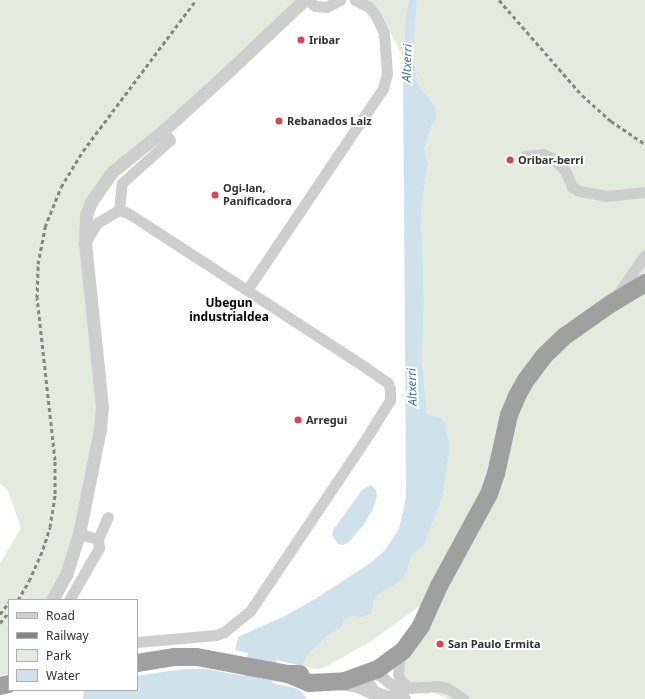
<!DOCTYPE html>
<style>
body{margin:0}
#map{position:relative;width:645px;height:699px;overflow:hidden;background:#fff;font-family:"Noto Sans",sans-serif}
div>[style]{position:absolute}
.green>*{inset:0;background:#e5eade}
.water>*{inset:0;background:#cfe1eb}
.minor>*{height:11px;margin:-5.5px;padding:0 5.5px;transform-origin:5.5px;border-radius:5.5px;background:#cecece}
.tertiary>*{height:13px;margin:-6.5px;padding:0 6.5px;transform-origin:6.5px;border-radius:6.5px;background:#cecece}
.trunk>*{height:18px;margin:-9px;padding:0 9px;transform-origin:9px;border-radius:9px;background:#a0a0a0}
.rail>*{height:3px;margin-top:-1.5px;transform-origin:0;background:repeating-linear-gradient(90deg,#868686 0 4px,transparent 0 7px)}
.dots>*{width:11px;height:11px;translate:-50% -50%;box-sizing:border-box;border:2px solid #fff;border-radius:50%}
span{translate:-50% -50%;white-space:nowrap;text-align:center;line-height:1.15;-webkit-text-stroke:4px #fff;paint-order:stroke}
.poi-label{font-size:11px;color:#313131;font-weight:700}
.left{translate:0 -50%;text-align:left}
.water-label{font-size:12px;color:#45748e;font-style:italic}
.neighbourhood-label{font-size:12px;color:#000;font-weight:700}
.legend{position:absolute;left:8px;top:599px;width:130px;height:92px;box-sizing:border-box;background:#fff;border:1px solid #adadad;margin:0;padding:5px 7px;list-style:none;font-size:12px;color:#313131}
.legend li{display:flex;align-items:center;gap:8px;height:20px}
.legend b{width:20px;border:1px solid #adadad}
</style>
<div id="map">
<div class="green">
<div style="clip-path:polygon(0 0,309px 0,119px 172px,94px 203px,90px 224px,92px 252px,107px 417px,55px 600px,9px 600px,9px 671px,8px 674px,0 676px,0 563px,21px 528px,8px 491px,0 483px)"></div>
<div style="clip-path:polygon(365px 0,409px 0,406px 14px,403px 57px,379px 10px)"></div>
<div style="clip-path:polygon(417px 0,645px 0,645px 699px,448px 699px,433px 692px,426px 695px,407px 682px,401px 668px,421px 605px,370px 642px,323px 668px,317px 669px,277px 660px,272px 683px,298px 689px,307px 699px,257px 699px,272px 658px,291px 643px,443px 495px,449px 454px,449px 442px,445px 423px,440px 417px,427px 416px,422px 361px,424px 301px,421px 208px,428px 164px,424px 148px,433px 123px,425px 94px,418px 85px,413px 56px)"></div>
</div>
<div class="water">
<div style="clip-path:polygon(409px 0,417px 0,413px 56px,418px 85px,435px 107px,436px 119px,433px 123px,424px 148px,428px 164px,421px 208px,424px 301px,422px 361px,427px 415px,440px 417px,445px 423px,449px 442px,449px 454px,443px 495px,424px 545px,411px 556px,405px 576px,399px 582px,377px 595px,373px 602px,371px 614px,361px 617px,352px 616px,345px 619px,340px 628px,329px 634px,307px 655px,302px 666px,277px 660px,272px 683px,298px 689px,307px 699px,83px 699px,84px 690px,137px 690px,137px 676px,162px 672px,185px 669px,206px 669px,244px 676px,248px 653px,235px 650px,238px 637px,285px 616px,315px 599px,372px 562px,385px 550px,399px 529px,406px 498px,403px 58px,406px 14px)"></div>
<div style="clip-path:polygon(371px 485px,376px 490px,377px 496px,373px 509px,365px 523px,349px 542px,343px 545px,338px 544px,332px 535px,334px 529px,362px 490px)"></div>
</div>
<div class="minor">
<div style="left:307px;top:0;width:10px;rotate:37deg"></div>
<div style="left:315px;top:6px;width:11px;rotate:5deg"></div>
<div style="left:326px;top:7px;width:16px;rotate:-27deg"></div>
<div style="left:525px;top:156px;width:18px;rotate:-6deg"></div>
<div style="left:543px;top:154px;width:12px;rotate:24deg"></div>
<div style="left:554px;top:159px;width:18px;rotate:47deg"></div>
<div style="left:566px;top:172px;width:16px;rotate:68deg"></div>
<div style="left:572px;top:187px;width:8px;rotate:30deg"></div>
<div style="left:579px;top:191px;width:27px;rotate:10deg"></div>
<div style="left:606px;top:196px;width:39px;rotate:-6deg"></div>
<div style="left:119px;top:210px;width:27px;rotate:-84deg"></div>
<div style="left:122px;top:183px;width:64px;rotate:-41.9deg"></div>
<div style="left:170px;top:140px;width:11px;rotate:-128deg"></div>
<div style="left:85px;top:243px;width:23px;rotate:-59deg"></div>
<div style="left:97px;top:223px;width:26px;rotate:-31deg"></div>
<div style="left:119px;top:210px;width:9px;rotate:18deg"></div>
<div style="left:128px;top:213px;width:283px;rotate:33deg"></div>
<div style="left:365px;top:367px;width:28px;rotate:35deg"></div>
<div style="left:388px;top:383px;width:6px;rotate:72deg"></div>
<div style="left:390px;top:389px;width:11px;rotate:90deg"></div>
<div style="left:390px;top:400px;width:36px;rotate:122deg"></div>
<div style="left:371px;top:431px;width:217px;rotate:123.9deg"></div>
<div style="left:250px;top:611px;width:33px;rotate:141deg"></div>
<div style="left:224px;top:632px;width:9px;rotate:159deg"></div>
<div style="left:216px;top:635px;width:79px;rotate:174.9deg"></div>
<div style="left:247px;top:290px;width:244px;rotate:-56deg"></div>
<div style="left:383px;top:88px;width:15px;rotate:-74deg"></div>
<div style="left:387px;top:74px;width:41px;rotate:-94.2deg"></div>
<div style="left:384px;top:33px;width:19px;rotate:-115deg"></div>
<div style="left:376px;top:16px;width:11px;rotate:-128deg"></div>
<div style="left:369px;top:7px;width:16px;rotate:-153deg"></div>
<div style="left:615px;top:298px;width:52px;rotate:-55.1deg"></div>
<div style="left:98px;top:539px;width:24px;rotate:-66deg"></div>
<div style="left:69px;top:600px;width:60px;rotate:-60deg"></div>
<div style="left:99px;top:548px;width:9px;rotate:-96deg"></div>
<div style="left:98px;top:539px;width:20px;rotate:-165deg"></div>
<div style="left:403px;top:652px;width:10px;rotate:114deg"></div>
<div style="left:399px;top:661px;width:13px;rotate:94deg"></div>
<div style="left:398px;top:674px;width:8px;rotate:67deg"></div>
<div style="left:401px;top:681px;width:11px;rotate:41deg"></div>
<div style="left:409px;top:688px;width:29px;rotate:-4deg"></div>
<div style="left:438px;top:686px;width:9px;rotate:13deg"></div>
<div style="left:447px;top:688px;width:20px;rotate:33deg"></div>
<div style="left:371px;top:669px;width:12px;rotate:110deg"></div>
<div style="left:367px;top:680px;width:13px;rotate:58deg"></div>
<div style="left:374px;top:691px;width:12px;rotate:20deg"></div>
<div style="left:385px;top:695px;width:20px;rotate:9deg"></div>
<div style="left:368px;top:672px;width:14px;rotate:17deg"></div>
<div style="left:381px;top:676px;width:11px;rotate:41deg"></div>
<div style="left:389px;top:683px;width:11px;rotate:27deg"></div>
<div style="left:399px;top:688px;width:9px"></div>
<div style="left:340px;top:684px;width:17px;rotate:10deg"></div>
<div style="left:357px;top:687px;width:24px;rotate:24deg"></div>
</div>
<div class="tertiary">
<div style="left:52px;top:600px;width:29px;rotate:-61deg"></div>
<div style="left:66px;top:575px;width:43px;rotate:-72.4deg"></div>
<div style="left:79px;top:534px;width:107px;rotate:-78.7deg"></div>
<div style="left:100px;top:429px;width:22px;rotate:-85deg"></div>
<div style="left:102px;top:407px;width:165px;rotate:-95.9deg"></div>
<div style="left:85px;top:243px;width:28px;rotate:-88deg"></div>
<div style="left:86px;top:215px;width:14px;rotate:-69deg"></div>
<div style="left:91px;top:202px;width:37px;rotate:-55deg"></div>
<div style="left:112px;top:172px;width:65px;rotate:-38.8deg"></div>
<div style="left:163px;top:131px;width:91px;rotate:-42.3deg"></div>
<div style="left:230px;top:70px;width:102px;rotate:-43.4deg"></div>
</div>
<div class="trunk">
<div style="left:137px;top:663px;width:37px;rotate:-9deg"></div>
<div style="left:174px;top:657px;width:23px"></div>
<div style="left:197px;top:657px;width:93px;rotate:10.6deg"></div>
<div style="left:288px;top:674px;width:12px"></div>
<div style="left:288px;top:674px;width:23px;rotate:23deg"></div>
<div style="left:309px;top:683px;width:36px;rotate:-3deg"></div>
<div style="left:345px;top:681px;width:35px;rotate:-20deg"></div>
<div style="left:378px;top:669px;width:31px;rotate:-36deg"></div>
<div style="left:403px;top:651px;width:31px;rotate:-54deg"></div>
<div style="left:421px;top:626px;width:44px;rotate:-65.8deg"></div>
<div style="left:439px;top:586px;width:105px;rotate:-61.5deg"></div>
<div style="left:489px;top:494px;width:21px;rotate:-71deg"></div>
<div style="left:496px;top:474px;width:60px;rotate:-77.6deg"></div>
<div style="left:509px;top:415px;width:21px;rotate:-67deg"></div>
<div style="left:517px;top:396px;width:18px;rotate:-61deg"></div>
<div style="left:526px;top:380px;width:30px;rotate:-53deg"></div>
<div style="left:544px;top:356px;width:29px;rotate:-44deg"></div>
<div style="left:565px;top:336px;width:57px;rotate:-35.1deg"></div>
<div style="left:612px;top:303px;width:39px;rotate:-31deg"></div>
<div style="left:0;top:686px;width:9px;rotate:-13deg"></div>
</div>
<div class="rail">
<div style="left:499px;top:0;width:126px;rotate:48.9deg"></div>
<div style="left:582px;top:95px;width:39px;rotate:42deg"></div>
<div style="left:611px;top:121px;width:41px;rotate:34.1deg"></div>
<div style="left:18px;top:600px;width:22px;rotate:-60deg"></div>
<div style="left:29px;top:581px;width:35px;rotate:-66deg"></div>
<div style="left:43px;top:549px;width:23px;rotate:-72deg"></div>
<div style="left:50px;top:527px;width:33px;rotate:-81deg"></div>
<div style="left:55px;top:494px;width:34px;rotate:-90deg"></div>
<div style="left:55px;top:460px;width:163px;rotate:-96.3deg"></div>
<div style="left:37px;top:298px;width:34px;rotate:-88deg"></div>
<div style="left:38px;top:264px;width:38px;rotate:-79deg"></div>
<div style="left:45px;top:227px;width:43px;rotate:-68.2deg"></div>
<div style="left:61px;top:187px;width:42px;rotate:-58.6deg"></div>
<div style="left:83px;top:151px;width:189px;rotate:-53.2deg"></div>
<div style="left:0;top:614px;width:15px;rotate:-53deg"></div>
<div style="left:0;top:623px;width:14px;rotate:-51deg"></div>
</div>
<div class="dots">
<div style="left:301px;top:40px;background:#d84454"></div>
<div style="left:279px;top:121px;background:#d84454"></div>
<div style="left:510px;top:160px;background:#d84454"></div>
<div style="left:215px;top:195px;background:#d84454"></div>
<div style="left:298px;top:420px;background:#d84454"></div>
<div style="left:440px;top:644px;background:#d84454"></div>
</div>
<div class="poi-label">
<span class="left" style="left:309px;top:40px">Iribar</span>
<span class="left" style="left:287px;top:121px">Rebanados Laiz</span>
<span class="left" style="left:518px;top:160px">Oribar-berri</span>
<span class="left" style="left:223px;top:195px">Ogi-lan,<br>Panificadora</span>
<span class="left" style="left:306px;top:420px">Arregui</span>
<span class="left" style="left:448px;top:644px">San Paulo Ermita</span>
</div>
<div class="water-label">
<span style="left:407px;top:63px;rotate:-88deg">Altxerri</span>
<span style="left:412px;top:387px;rotate:-92deg">Altxerri</span>
</div>
<div class="neighbourhood-label">
<span style="left:229px;top:310px">Ubegun<br>industrialdea</span>
</div>
<ul class="legend">
<li><b style="height:5px;background:#cecece"></b>Road</li>
<li><b style="height:5px;background:#868686"></b>Railway</li>
<li><b style="height:11px;background:#e5eade"></b>Park</li>
<li><b style="height:11px;background:#cfe1eb"></b>Water</li>
</ul>
</div>
